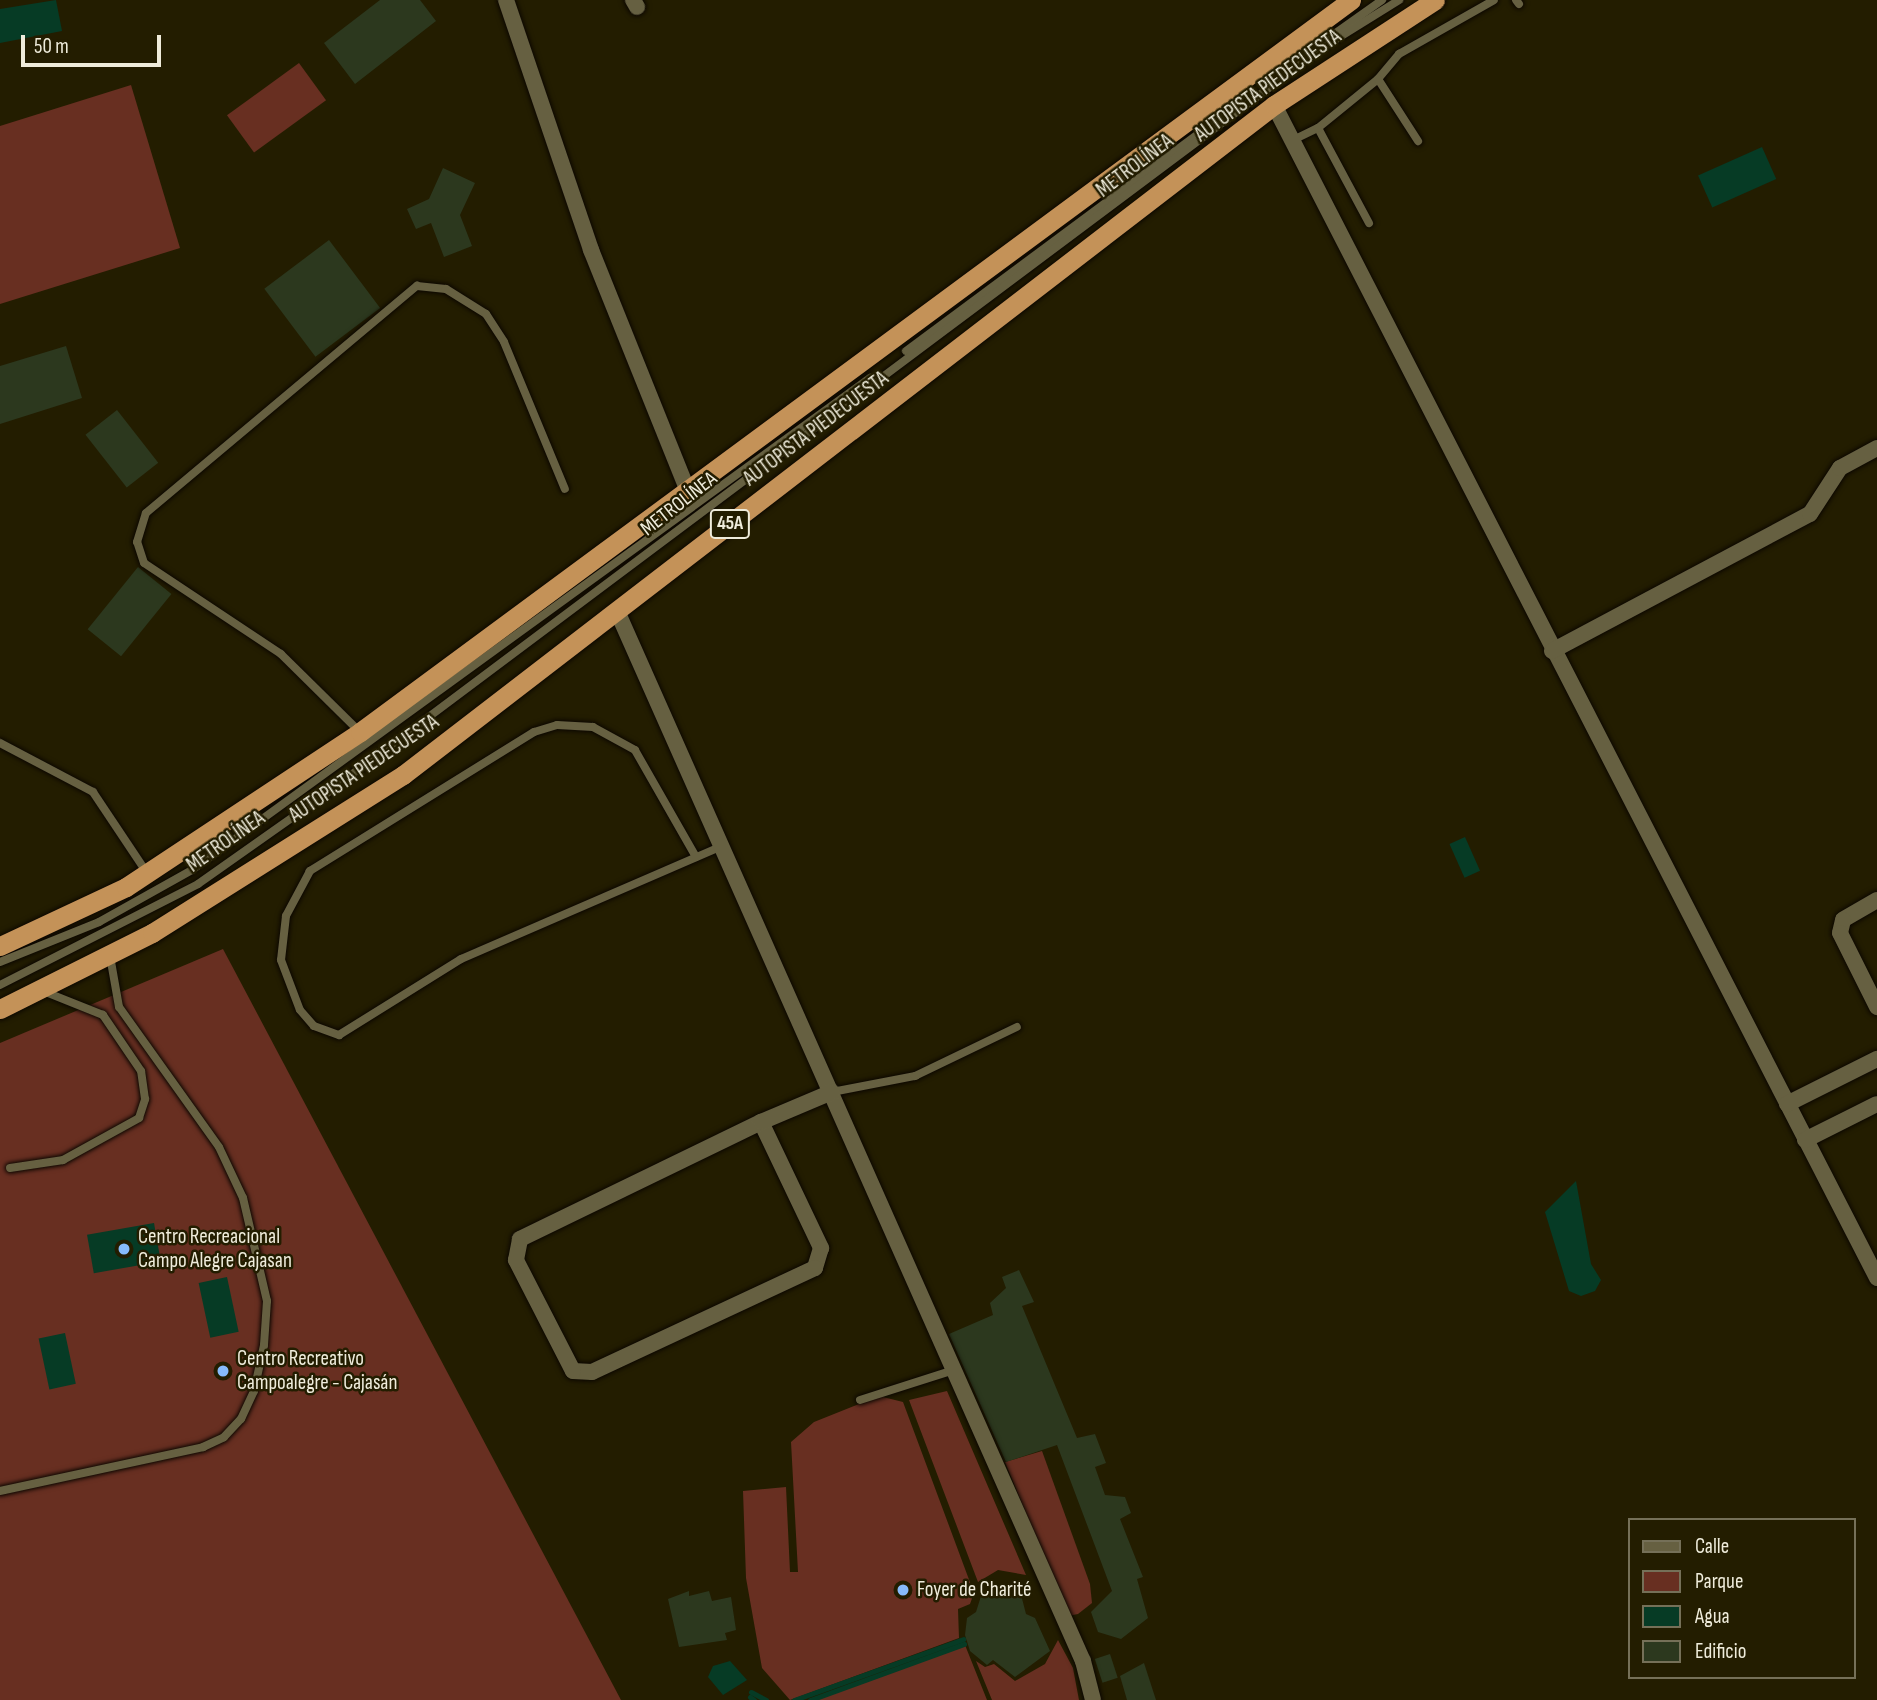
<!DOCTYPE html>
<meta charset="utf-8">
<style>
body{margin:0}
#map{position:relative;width:1877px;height:1700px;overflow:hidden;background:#231d00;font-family:"Sofia Sans Condensed",sans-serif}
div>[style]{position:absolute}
.green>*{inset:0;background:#682f21;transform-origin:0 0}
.water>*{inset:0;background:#063b25;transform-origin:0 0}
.stream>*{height:5px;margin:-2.5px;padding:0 2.5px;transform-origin:2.5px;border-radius:2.5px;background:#063b25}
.building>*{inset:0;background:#2c381e;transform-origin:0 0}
.roads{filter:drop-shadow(0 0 2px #0c0700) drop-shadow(0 0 2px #0c0700)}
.service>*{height:8px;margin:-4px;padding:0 4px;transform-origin:4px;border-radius:4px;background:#666041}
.minor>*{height:16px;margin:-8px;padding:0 8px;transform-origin:8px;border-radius:8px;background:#666041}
.trunk>*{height:19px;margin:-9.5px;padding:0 9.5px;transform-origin:9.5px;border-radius:9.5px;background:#c49258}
.dots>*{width:19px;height:19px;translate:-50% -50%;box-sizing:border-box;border:4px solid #231d00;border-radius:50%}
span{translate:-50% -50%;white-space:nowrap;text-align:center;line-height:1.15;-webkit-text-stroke:5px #231d00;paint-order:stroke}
.shield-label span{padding:2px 5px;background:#231d00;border:2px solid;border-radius:5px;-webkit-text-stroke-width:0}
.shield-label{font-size:19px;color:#efecdb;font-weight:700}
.street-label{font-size:21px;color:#efecdb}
.poi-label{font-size:21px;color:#efecdb}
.left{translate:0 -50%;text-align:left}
.legend{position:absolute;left:1628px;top:1518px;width:228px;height:161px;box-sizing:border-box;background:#231d00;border:2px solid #757058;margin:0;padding:9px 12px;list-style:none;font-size:21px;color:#efecdb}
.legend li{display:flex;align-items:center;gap:14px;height:35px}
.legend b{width:35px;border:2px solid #757058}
.scale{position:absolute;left:21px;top:35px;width:140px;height:32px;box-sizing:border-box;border:4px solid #efecdb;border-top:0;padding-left:9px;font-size:21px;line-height:24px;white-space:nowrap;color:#efecdb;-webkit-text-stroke:5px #231d00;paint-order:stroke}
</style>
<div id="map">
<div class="green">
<div style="left:299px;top:63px;width:46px;height:89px;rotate:54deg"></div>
<div style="clip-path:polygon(131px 85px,180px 248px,0 304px,0 126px)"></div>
<div style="clip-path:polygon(223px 949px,621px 1700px,0 1700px,0 1043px)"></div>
<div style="clip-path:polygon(947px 1391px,1026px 1575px,998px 1570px,978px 1582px,909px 1400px)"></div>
<div style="clip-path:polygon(879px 1396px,903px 1402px,974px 1593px,970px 1604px,958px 1609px,959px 1638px,790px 1700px,762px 1668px,746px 1578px,743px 1491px,786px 1487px,790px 1572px,798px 1572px,791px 1442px,814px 1422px)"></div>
<div style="clip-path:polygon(1042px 1451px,1090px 1584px,1092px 1603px,1078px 1614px,1068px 1616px,1005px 1462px)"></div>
<div style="clip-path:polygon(1058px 1640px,1073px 1668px,1079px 1700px,992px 1700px,976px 1661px,985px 1667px,994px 1664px,1015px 1681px,1045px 1664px)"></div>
<div style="clip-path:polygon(965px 1645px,987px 1700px,813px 1700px,841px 1690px)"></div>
</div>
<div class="water">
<div style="clip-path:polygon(56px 0,62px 31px,0 43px,0 9px)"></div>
<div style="left:1762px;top:147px;width:35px;height:70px;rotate:66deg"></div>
<div style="left:1465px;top:837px;width:37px;height:17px;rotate:66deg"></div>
<div style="clip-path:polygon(1576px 1181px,1591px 1264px,1601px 1280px,1595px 1291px,1581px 1296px,1569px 1291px,1545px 1212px)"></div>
<div style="left:154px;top:1223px;width:39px;height:68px;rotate:80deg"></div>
<div style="left:227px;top:1277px;width:56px;height:29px;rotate:78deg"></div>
<div style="left:65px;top:1333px;width:52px;height:27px;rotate:78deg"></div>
<div style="clip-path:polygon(730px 1661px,747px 1680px,723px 1695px,708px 1677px,713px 1666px)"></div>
</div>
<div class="stream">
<div style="left:751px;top:1692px;width:17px;rotate:28deg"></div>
<div style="left:750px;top:1697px;width:5px;rotate:37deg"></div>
<div style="left:794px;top:1700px;width:180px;rotate:-19.8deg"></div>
<div style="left:810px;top:1700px;width:164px;rotate:-20deg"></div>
</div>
<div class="building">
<div style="clip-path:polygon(380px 0,420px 0,436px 21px,355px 84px,324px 43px)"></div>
<div style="clip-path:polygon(443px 168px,475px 183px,460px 215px,472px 246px,444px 257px,431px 223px,416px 229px,407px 209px,429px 199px)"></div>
<div style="left:329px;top:240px;width:85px;height:81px;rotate:53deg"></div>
<div style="clip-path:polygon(66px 346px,82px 398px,0 424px,0 366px)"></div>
<div style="left:117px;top:410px;width:67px;height:40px;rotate:52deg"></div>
<div style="left:138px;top:567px;width:43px;height:80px;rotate:39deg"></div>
<div style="clip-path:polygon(1019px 1270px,1034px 1302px,1022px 1306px,1077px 1438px,1095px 1434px,1106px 1463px,1095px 1467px,1105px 1495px,1125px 1497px,1131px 1513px,1120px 1519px,1143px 1577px,1137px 1579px,1148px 1618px,1121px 1639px,1098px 1632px,1091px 1612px,1112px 1591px,1057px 1445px,1006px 1462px,949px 1334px,993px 1315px,990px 1303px,1006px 1288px,1002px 1277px)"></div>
<div style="clip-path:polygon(1006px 1584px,1019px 1587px,1026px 1614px,1035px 1618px,1050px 1651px,1015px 1677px,993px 1660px,987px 1665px,970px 1651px,965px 1635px,967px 1618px,976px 1612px,982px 1593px)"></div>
<div style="clip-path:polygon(689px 1591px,689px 1596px,709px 1591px,712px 1601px,731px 1597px,736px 1630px,725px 1633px,727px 1640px,679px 1647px,668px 1599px)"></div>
<div style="left:1110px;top:1654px;width:25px;height:16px;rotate:72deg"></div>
<div style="clip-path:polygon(1144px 1663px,1156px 1700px,1127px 1700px,1120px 1676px)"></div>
</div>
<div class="roads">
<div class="service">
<div style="left:1516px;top:0;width:5px;rotate:53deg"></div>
<div style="left:1330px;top:37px;width:64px;rotate:-35.4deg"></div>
<div style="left:1378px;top:79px;width:33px;rotate:-50deg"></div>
<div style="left:1399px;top:54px;width:109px;rotate:-29.6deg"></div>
<div style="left:1318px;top:128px;width:108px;rotate:61.8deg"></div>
<div style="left:1291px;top:141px;width:30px;rotate:-26deg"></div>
<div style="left:1318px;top:128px;width:77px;rotate:-39.2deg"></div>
<div style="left:1378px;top:79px;width:74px;rotate:57.2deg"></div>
<div style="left:906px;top:351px;width:396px;rotate:-36.6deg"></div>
<div style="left:360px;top:732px;width:111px;rotate:-135.4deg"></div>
<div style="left:281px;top:654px;width:164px;rotate:-146.4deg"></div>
<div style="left:144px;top:563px;width:22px;rotate:-108deg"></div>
<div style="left:137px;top:542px;width:30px;rotate:-73deg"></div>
<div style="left:146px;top:513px;width:354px;rotate:-40deg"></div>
<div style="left:417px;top:286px;width:29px;rotate:6deg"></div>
<div style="left:446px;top:289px;width:47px;rotate:32deg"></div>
<div style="left:486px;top:314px;width:33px;rotate:57deg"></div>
<div style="left:504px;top:342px;width:159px;rotate:67.5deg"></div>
<div style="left:0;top:743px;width:105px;rotate:27.8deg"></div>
<div style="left:93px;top:792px;width:97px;rotate:56.3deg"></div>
<div style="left:696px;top:857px;width:123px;rotate:-119.7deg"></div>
<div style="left:635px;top:750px;width:48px;rotate:-151.3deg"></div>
<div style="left:593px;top:727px;width:36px;rotate:-177deg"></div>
<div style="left:557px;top:725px;width:24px;rotate:163deg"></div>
<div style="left:534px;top:732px;width:264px;rotate:148.2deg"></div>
<div style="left:310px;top:871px;width:51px;rotate:118.1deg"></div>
<div style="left:286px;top:916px;width:44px;rotate:96.5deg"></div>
<div style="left:281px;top:960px;width:53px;rotate:69.2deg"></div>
<div style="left:300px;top:1010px;width:21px;rotate:49deg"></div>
<div style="left:314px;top:1026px;width:27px;rotate:20deg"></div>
<div style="left:339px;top:1035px;width:144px;rotate:-31.9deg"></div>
<div style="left:461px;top:959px;width:284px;rotate:-23.4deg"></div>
<div style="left:0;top:962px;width:107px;rotate:-22deg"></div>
<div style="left:99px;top:922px;width:107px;rotate:-29.2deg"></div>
<div style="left:192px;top:870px;width:838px;rotate:-35.97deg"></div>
<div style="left:0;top:985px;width:222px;rotate:-27deg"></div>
<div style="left:198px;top:884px;width:158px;rotate:-35.2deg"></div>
<div style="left:327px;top:793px;width:1243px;rotate:-36.82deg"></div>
<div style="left:1322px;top:48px;width:91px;rotate:-31.9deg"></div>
<div style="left:832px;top:1092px;width:85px;rotate:-10.9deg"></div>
<div style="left:915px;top:1076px;width:113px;rotate:-25.7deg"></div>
<div style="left:10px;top:1168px;width:54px;rotate:-8.6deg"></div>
<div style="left:63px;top:1160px;width:87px;rotate:-28.9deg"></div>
<div style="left:139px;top:1118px;width:20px;rotate:-72deg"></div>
<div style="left:145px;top:1099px;width:28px;rotate:-98deg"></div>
<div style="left:141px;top:1071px;width:68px;rotate:-124.2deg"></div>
<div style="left:103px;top:1015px;width:65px;rotate:-158.2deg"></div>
<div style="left:860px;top:1400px;width:99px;rotate:-17.7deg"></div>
<div style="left:0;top:1491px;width:208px;rotate:-12.2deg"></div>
<div style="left:203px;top:1447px;width:23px;rotate:-25deg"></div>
<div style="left:224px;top:1437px;width:25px;rotate:-47deg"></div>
<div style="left:241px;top:1419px;width:31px;rotate:-65deg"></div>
<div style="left:254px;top:1391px;width:47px;rotate:-77.7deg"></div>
<div style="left:264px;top:1345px;width:44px;rotate:-86.1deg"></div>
<div style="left:267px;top:1301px;width:106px;rotate:-103.1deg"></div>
<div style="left:243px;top:1198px;width:56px;rotate:-115.2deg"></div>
<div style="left:219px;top:1147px;width:172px;rotate:-125.5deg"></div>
<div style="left:119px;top:1007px;width:52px;rotate:-100deg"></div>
</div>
<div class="minor">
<div style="left:506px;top:0;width:264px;rotate:71.2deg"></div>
<div style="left:591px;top:250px;width:258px;rotate:68.1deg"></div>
<div style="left:633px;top:0;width:8px;rotate:60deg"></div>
<div style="left:1274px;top:105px;width:1319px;rotate:62.79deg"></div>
<div style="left:617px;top:611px;width:1149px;rotate:66.07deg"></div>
<div style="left:1083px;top:1661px;width:40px;rotate:75.6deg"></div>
<div style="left:1552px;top:651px;width:292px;rotate:-28deg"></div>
<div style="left:1810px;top:514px;width:55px;rotate:-56.9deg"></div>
<div style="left:1840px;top:468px;width:42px;rotate:-28.4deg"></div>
<div style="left:1877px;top:900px;width:39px;rotate:150deg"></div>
<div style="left:1843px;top:920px;width:13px;rotate:103deg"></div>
<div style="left:1840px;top:933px;width:83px;rotate:63.4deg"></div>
<div style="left:1787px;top:1104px;width:101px;rotate:-26.6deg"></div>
<div style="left:761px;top:1122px;width:140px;rotate:64.5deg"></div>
<div style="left:821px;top:1248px;width:21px;rotate:107deg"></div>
<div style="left:815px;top:1268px;width:246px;rotate:155deg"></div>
<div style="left:592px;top:1372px;width:19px;rotate:-177deg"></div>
<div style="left:573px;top:1371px;width:125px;rotate:-117.2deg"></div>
<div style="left:516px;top:1260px;width:21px;rotate:-79deg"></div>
<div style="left:520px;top:1239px;width:268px;rotate:-25.9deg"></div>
<div style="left:761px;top:1122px;width:77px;rotate:-22.9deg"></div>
<div style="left:1805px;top:1140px;width:80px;rotate:-26.6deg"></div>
</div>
<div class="trunk">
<div style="left:0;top:946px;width:139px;rotate:-25.1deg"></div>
<div style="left:126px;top:887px;width:281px;rotate:-33.5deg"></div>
<div style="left:360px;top:732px;width:1232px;rotate:-36.45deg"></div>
<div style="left:0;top:1009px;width:170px;rotate:-26.6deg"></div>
<div style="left:152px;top:933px;width:297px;rotate:-32.2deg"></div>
<div style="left:403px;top:775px;width:1099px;rotate:-37.57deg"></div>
<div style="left:1274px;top:105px;width:192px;rotate:-33.1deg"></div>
</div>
</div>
<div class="dots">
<div style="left:124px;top:1249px;background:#87bbfb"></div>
<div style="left:223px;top:1371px;background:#87bbfb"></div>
<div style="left:903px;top:1590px;background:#87bbfb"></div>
</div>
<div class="shield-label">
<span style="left:730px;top:524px">45A</span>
</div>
<div class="street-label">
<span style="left:1268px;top:86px;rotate:-36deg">AUTOPISTA PIEDECUESTA</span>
<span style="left:1135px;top:166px;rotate:-37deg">METROLÍNEA</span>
<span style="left:816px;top:429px;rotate:-37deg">AUTOPISTA PIEDECUESTA</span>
<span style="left:679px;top:504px;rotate:-38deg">METROLÍNEA</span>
<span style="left:364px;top:769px;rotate:-34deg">AUTOPISTA PIEDECUESTA</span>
<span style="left:226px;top:842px;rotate:-35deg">METROLÍNEA</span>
</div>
<div class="poi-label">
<span class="left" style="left:138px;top:1249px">Centro Recreacional<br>Campo Alegre Cajasan</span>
<span class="left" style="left:237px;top:1371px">Centro Recreativo<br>Campoalegre - Cajasán</span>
<span class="left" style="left:917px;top:1590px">Foyer de Charité</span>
</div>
<ul class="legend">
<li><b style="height:9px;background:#666041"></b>Calle</li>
<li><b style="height:19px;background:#682f21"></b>Parque</li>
<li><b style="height:19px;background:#063b25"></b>Agua</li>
<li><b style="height:19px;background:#2c381e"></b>Edificio</li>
</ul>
<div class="scale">50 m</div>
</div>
